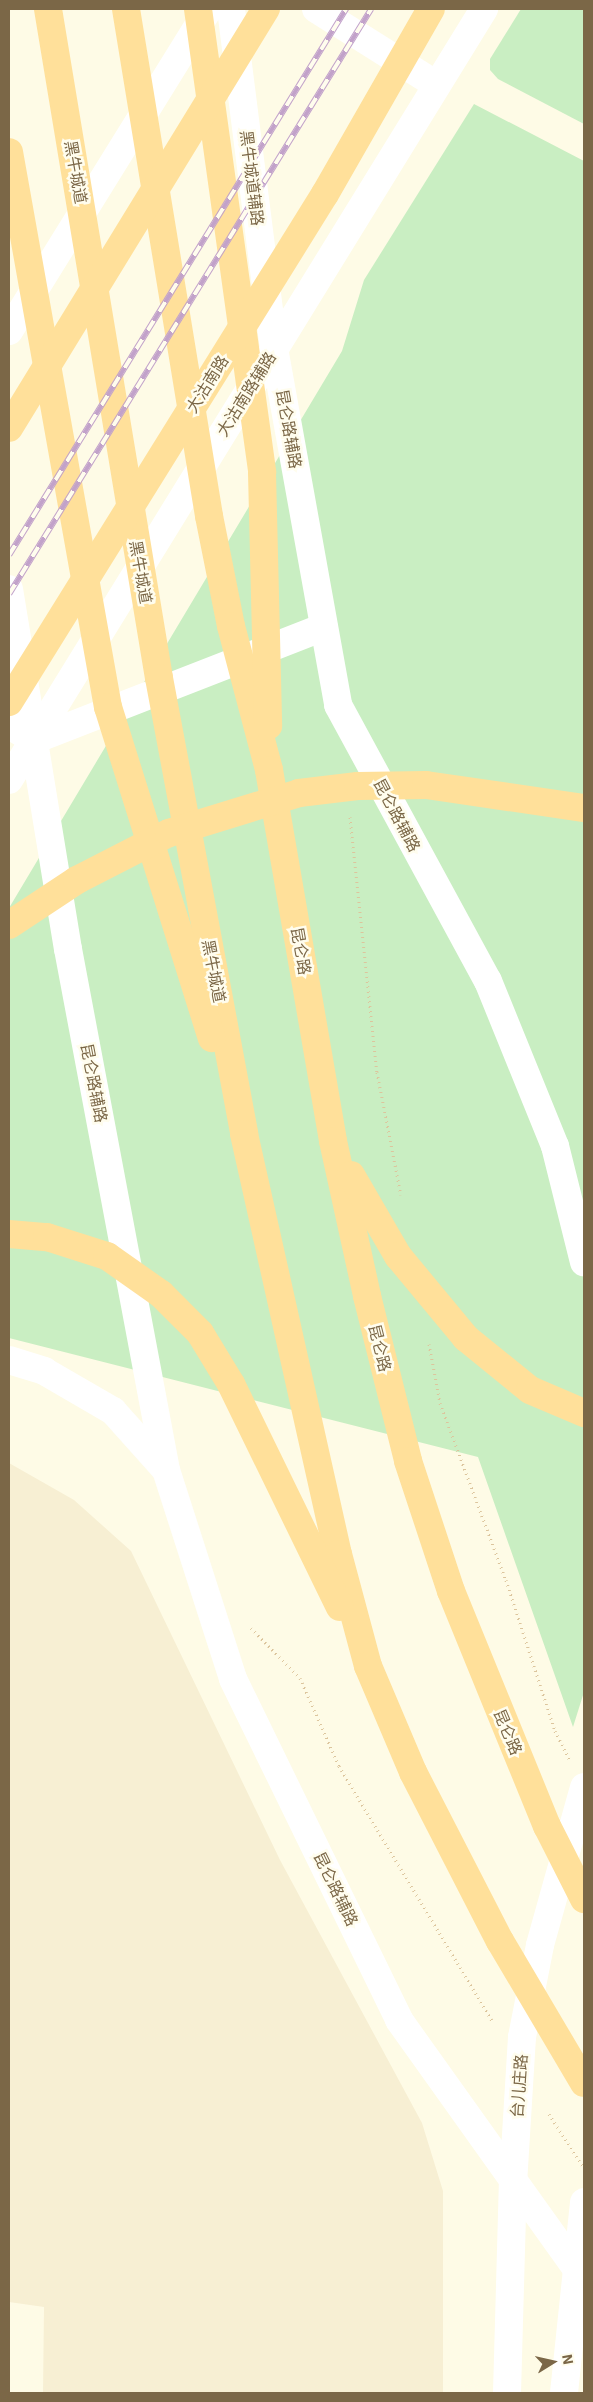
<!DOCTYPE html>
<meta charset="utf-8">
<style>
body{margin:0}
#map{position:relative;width:593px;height:2402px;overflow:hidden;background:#fefbe6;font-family:"IBM Plex Sans","Noto Sans SC",sans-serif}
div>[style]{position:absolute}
.residential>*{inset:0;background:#f7efd3}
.green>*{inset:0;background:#c9eec2}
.path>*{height:3px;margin-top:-1.5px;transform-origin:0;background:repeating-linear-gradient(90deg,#dcc59d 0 1px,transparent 0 5px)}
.minor>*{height:28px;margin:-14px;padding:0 14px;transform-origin:14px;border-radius:14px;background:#fff}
.tertiary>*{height:28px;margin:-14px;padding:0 14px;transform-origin:14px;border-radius:14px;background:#fff}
.trunk>*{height:28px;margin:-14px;padding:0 14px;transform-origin:14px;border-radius:14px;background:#ffe09a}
.rail>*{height:5.5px;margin-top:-2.75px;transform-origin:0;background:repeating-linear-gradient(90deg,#fffdee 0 11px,#c2a2ca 0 22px);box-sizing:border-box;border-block:1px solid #c2a2ca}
span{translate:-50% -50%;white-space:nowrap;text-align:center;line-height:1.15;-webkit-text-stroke:5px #fffdee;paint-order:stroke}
.street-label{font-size:16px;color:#7b6747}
.frame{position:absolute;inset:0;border:10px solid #7b6747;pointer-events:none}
.north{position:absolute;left:528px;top:2337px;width:50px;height:50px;-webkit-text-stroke:4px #fffdee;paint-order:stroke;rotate:80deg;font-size:14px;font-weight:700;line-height:20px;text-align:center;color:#7b6747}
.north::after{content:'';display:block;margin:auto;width:18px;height:22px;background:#7b6747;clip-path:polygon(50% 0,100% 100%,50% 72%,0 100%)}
</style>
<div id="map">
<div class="residential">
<div style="clip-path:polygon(9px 1463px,74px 1500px,131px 1551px,280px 1860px,422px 2123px,443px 2191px,443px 2393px,43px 2393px,44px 2307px,9px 2302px)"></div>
</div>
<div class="green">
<div style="clip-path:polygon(521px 9px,584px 9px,584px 124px,498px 79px,490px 70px,490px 59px)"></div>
<div style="clip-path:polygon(474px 104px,584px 161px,584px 1692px,573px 1727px,478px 1457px,9px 1338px,9px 908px,342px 351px,364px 280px)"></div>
</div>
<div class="path">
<div style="left:350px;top:817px;width:256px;rotate:84deg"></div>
<div style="left:377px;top:1072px;width:125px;rotate:79deg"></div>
<div style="left:429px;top:1344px;width:60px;rotate:79.4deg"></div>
<div style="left:440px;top:1403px;width:189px;rotate:69.6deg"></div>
<div style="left:506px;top:1580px;width:159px;rotate:72deg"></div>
<div style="left:555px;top:1731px;width:34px;rotate:63deg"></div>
<div style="left:251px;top:1628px;width:70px;rotate:45.6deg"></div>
<div style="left:300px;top:1678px;width:96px;rotate:66.1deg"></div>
<div style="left:339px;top:1766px;width:297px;rotate:59deg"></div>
<div style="left:549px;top:2114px;width:64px;rotate:57.1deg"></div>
</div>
<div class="minor">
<div style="left:231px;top:9px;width:342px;rotate:82.8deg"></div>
<div style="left:274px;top:348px;width:363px;rotate:79.8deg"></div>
<div style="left:338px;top:705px;width:314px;rotate:61.5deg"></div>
<div style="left:488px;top:981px;width:178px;rotate:67.9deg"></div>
<div style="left:555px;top:1146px;width:120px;rotate:76deg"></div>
<div style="left:9px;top:589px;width:365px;rotate:80.7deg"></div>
<div style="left:68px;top:949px;width:530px;rotate:79.35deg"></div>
<div style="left:166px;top:1470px;width:219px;rotate:72.2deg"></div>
<div style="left:233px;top:1679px;width:379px;rotate:64deg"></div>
<div style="left:399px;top:2020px;width:307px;rotate:54.5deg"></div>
<div style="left:9px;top:725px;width:29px;rotate:31deg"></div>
<div style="left:34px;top:740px;width:311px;rotate:-21.3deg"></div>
<div style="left:9px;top:1360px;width:37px;rotate:17deg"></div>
<div style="left:44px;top:1371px;width:80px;rotate:30.1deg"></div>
<div style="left:113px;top:1411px;width:79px;rotate:48.1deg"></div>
</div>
<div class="tertiary">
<div style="left:316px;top:9px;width:141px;rotate:32.2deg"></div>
<div style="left:9px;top:331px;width:378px;rotate:-58.2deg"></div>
<div style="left:9px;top:780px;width:906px;rotate:-58.36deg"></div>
<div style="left:507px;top:2393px;width:209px;rotate:-88.4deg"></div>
<div style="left:513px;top:2184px;width:147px;rotate:-86.5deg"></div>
<div style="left:522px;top:2037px;width:94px;rotate:-78.9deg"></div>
<div style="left:540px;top:1945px;width:164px;rotate:-74.4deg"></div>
<div style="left:564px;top:2393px;width:192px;rotate:-84deg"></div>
</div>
<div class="trunk">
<div style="left:48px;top:9px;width:678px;rotate:80.58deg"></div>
<div style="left:159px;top:678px;width:464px;rotate:79.4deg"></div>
<div style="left:244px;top:1134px;width:430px;rotate:77.4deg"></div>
<div style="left:338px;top:1554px;width:116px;rotate:75deg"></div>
<div style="left:368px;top:1666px;width:115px;rotate:67deg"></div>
<div style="left:413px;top:1772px;width:190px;rotate:62.8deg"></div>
<div style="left:500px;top:1941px;width:165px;rotate:59.4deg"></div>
<div style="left:126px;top:9px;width:514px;rotate:80.7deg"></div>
<div style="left:209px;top:516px;width:112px;rotate:78.7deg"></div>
<div style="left:231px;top:626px;width:149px;rotate:75.2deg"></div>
<div style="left:269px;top:770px;width:376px;rotate:80.2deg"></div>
<div style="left:333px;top:1141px;width:159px;rotate:77.6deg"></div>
<div style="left:367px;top:1296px;width:170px;rotate:76deg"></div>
<div style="left:408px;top:1461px;width:137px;rotate:71.7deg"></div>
<div style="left:451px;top:1591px;width:254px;rotate:67.8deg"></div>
<div style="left:547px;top:1826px;width:82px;rotate:63.1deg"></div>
<div style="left:198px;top:9px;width:468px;rotate:82.1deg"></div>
<div style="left:262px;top:473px;width:253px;rotate:88.6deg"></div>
<div style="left:9px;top:152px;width:564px;rotate:79.89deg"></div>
<div style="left:108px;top:707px;width:347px;rotate:72.6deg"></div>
<div style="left:9px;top:428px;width:492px;rotate:-58.5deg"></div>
<div style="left:9px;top:702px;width:598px;rotate:-58.12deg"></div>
<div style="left:325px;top:194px;width:213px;rotate:-60.2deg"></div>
<div style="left:9px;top:925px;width:82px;rotate:-33.5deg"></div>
<div style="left:77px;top:880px;width:103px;rotate:-27.1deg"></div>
<div style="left:169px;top:833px;width:136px;rotate:-17.1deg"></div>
<div style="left:299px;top:793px;width:59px;rotate:-6.8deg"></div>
<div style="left:358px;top:786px;width:68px;rotate:-0.8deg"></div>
<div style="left:426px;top:785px;width:160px;rotate:8.3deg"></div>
<div style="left:351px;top:1175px;width:94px;rotate:59.9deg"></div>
<div style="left:398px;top:1256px;width:107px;rotate:50.3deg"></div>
<div style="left:466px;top:1338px;width:82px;rotate:39.1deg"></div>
<div style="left:530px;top:1390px;width:59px;rotate:23.1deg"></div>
<div style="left:9px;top:1234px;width:38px;rotate:5deg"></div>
<div style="left:47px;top:1237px;width:63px;rotate:17.6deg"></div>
<div style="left:107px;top:1256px;width:66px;rotate:35.1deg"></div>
<div style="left:161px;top:1294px;width:55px;rotate:45deg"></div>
<div style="left:200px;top:1333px;width:60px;rotate:58.7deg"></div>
<div style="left:231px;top:1384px;width:248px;rotate:64deg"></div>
</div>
<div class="rail">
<div style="left:9px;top:555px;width:642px;rotate:-58.32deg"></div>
<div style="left:9px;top:594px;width:688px;rotate:-58.25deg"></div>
</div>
<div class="street-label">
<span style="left:76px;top:172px;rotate:80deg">黑牛城道</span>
<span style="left:252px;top:178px;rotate:83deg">黑牛城道辅路</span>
<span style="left:207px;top:384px;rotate:-58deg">大沽南路</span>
<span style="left:246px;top:394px;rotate:-58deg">大沽南路辅路</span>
<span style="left:289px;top:429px;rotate:80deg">昆仑路辅路</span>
<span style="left:141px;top:572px;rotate:80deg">黑牛城道</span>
<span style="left:397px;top:815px;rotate:62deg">昆仑路辅路</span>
<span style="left:301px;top:951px;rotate:80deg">昆仑路</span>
<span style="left:214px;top:971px;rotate:79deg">黑牛城道</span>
<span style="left:94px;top:1083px;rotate:79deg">昆仑路辅路</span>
<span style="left:380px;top:1348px;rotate:76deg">昆仑路</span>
<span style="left:508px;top:1732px;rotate:67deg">昆仑路</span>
<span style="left:336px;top:1889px;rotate:64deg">昆仑路辅路</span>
<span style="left:519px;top:2086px;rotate:-86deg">台儿庄路</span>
</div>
<div class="frame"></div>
<div class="north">N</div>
</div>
